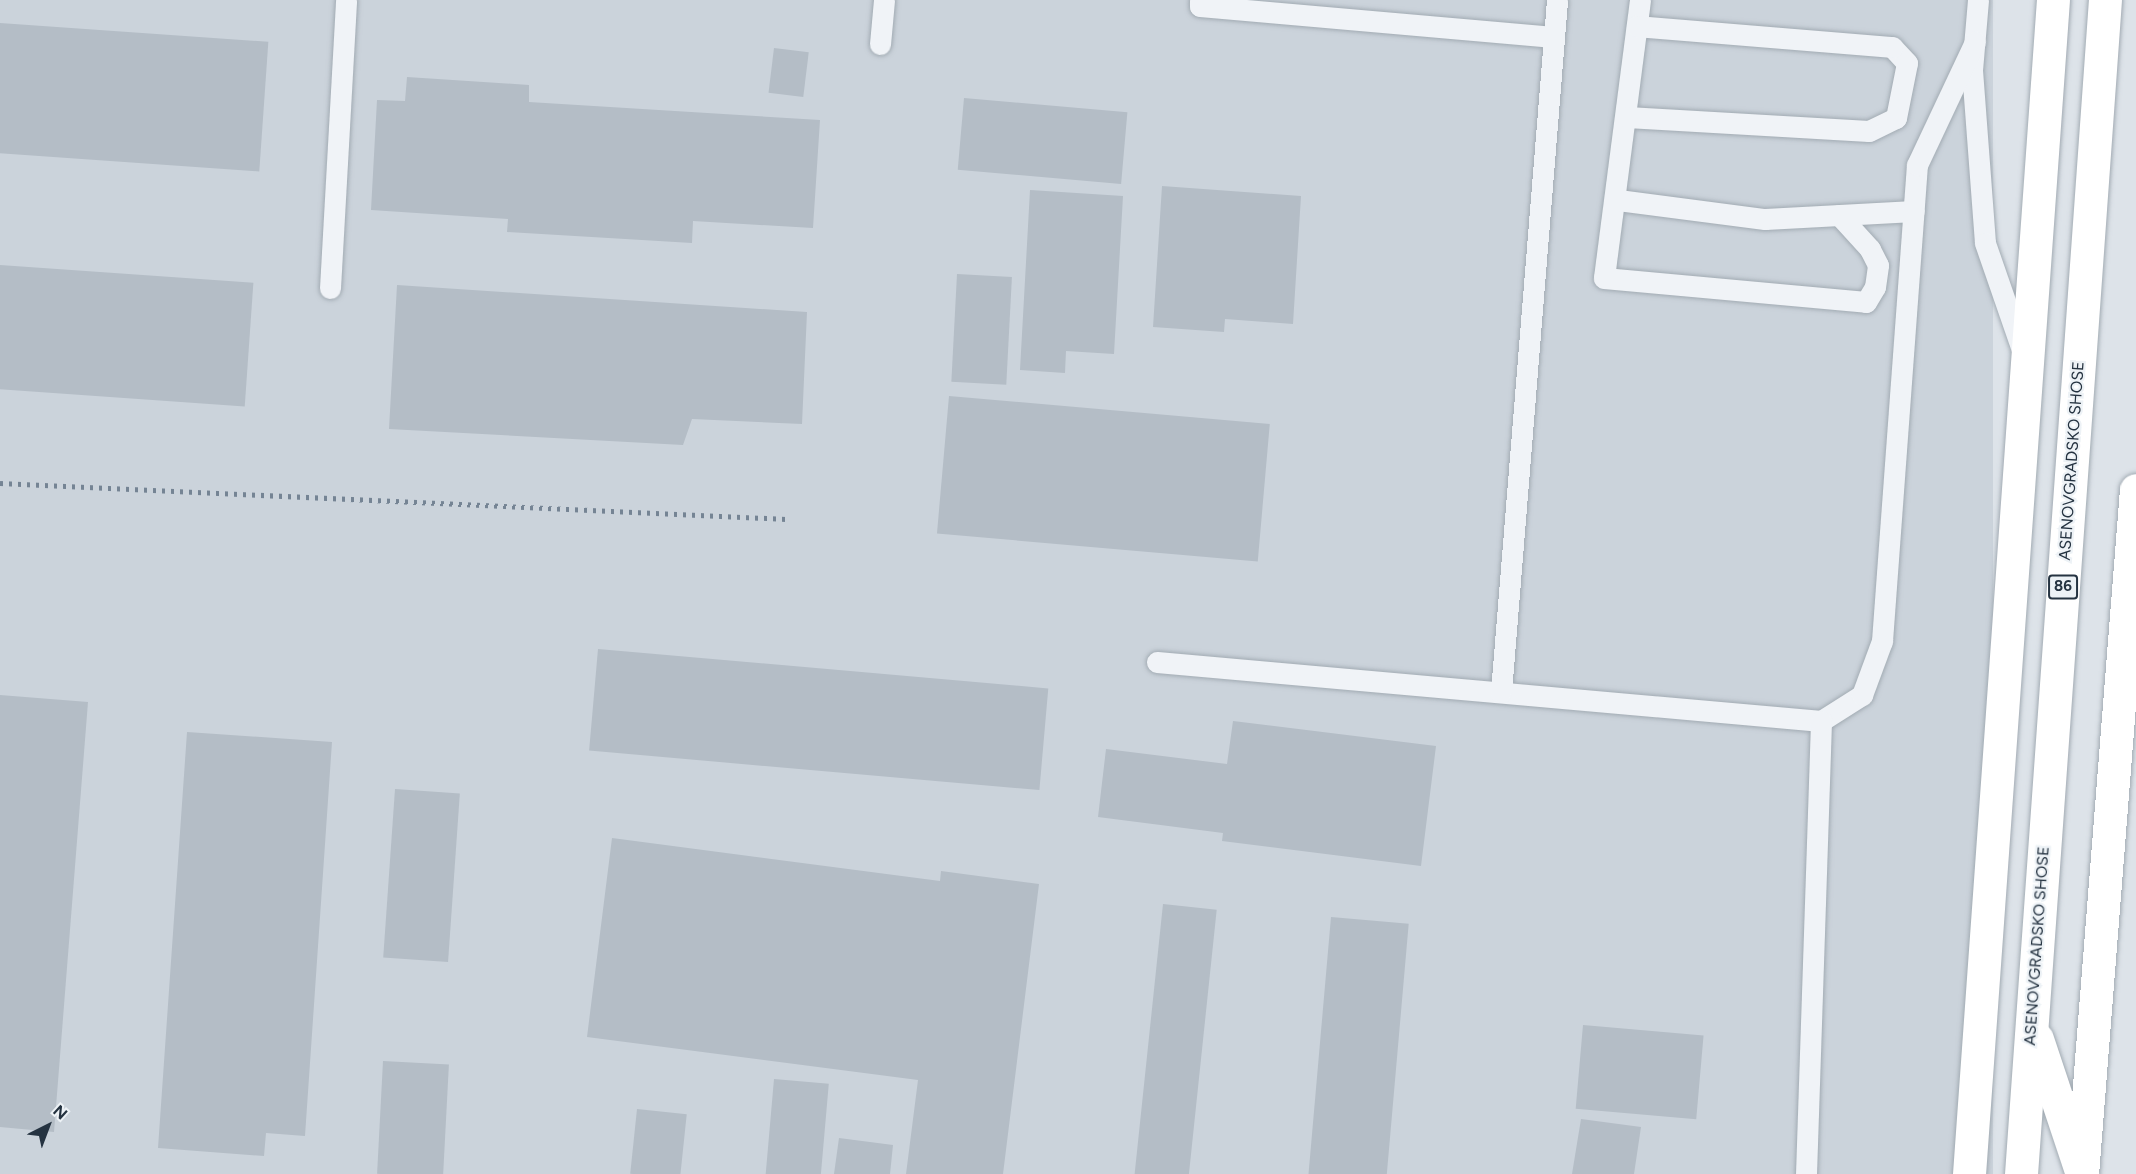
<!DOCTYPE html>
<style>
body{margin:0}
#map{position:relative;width:2136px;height:1174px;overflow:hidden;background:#dde3e9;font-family:Figtree,sans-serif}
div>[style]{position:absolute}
.built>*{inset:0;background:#cbd3db;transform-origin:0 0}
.building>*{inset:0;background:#b4bdc6;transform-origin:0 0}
.roads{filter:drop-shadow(0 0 2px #a2abb3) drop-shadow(0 0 2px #a2abb3)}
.lane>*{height:21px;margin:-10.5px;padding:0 10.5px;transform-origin:10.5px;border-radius:10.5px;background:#f0f3f7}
.secondary>*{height:33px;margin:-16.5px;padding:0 16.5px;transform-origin:16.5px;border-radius:16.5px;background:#fff}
.highway>*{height:33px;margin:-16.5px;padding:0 16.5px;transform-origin:16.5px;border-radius:16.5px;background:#fff}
.rail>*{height:4.5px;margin-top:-2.25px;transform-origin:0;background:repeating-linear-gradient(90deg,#758494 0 3px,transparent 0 9px)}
span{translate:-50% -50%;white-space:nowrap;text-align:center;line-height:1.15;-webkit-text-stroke:4.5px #edf2f6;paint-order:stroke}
.shield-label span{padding:2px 4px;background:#edf2f6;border:2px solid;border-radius:4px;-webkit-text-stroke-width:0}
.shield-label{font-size:15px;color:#253341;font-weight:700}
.street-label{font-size:16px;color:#253341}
.north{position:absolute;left:18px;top:1096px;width:60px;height:60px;-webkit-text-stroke:4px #edf2f6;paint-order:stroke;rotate:42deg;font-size:16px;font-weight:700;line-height:24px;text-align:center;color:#253341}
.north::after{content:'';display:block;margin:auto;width:21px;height:27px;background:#253341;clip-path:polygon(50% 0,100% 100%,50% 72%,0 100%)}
</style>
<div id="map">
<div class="built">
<div style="left:0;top:0;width:1993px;height:1174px"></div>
</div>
<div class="building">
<div style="left:0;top:23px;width:269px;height:130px;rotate:4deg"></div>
<div style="left:774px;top:48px;width:35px;height:45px;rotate:7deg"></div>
<div style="clip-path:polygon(407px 77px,529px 85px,529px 102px,820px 120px,813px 228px,693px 221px,692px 243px,507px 232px,508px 219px,371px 210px,377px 100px,405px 101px)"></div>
<div style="left:964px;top:98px;width:164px;height:72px;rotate:5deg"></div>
<div style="clip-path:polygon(1162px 186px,1301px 196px,1293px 324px,1225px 319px,1224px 332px,1153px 327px)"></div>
<div style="clip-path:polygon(1030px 190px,1123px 196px,1114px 354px,1066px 351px,1065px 373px,1020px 370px)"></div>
<div style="left:0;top:265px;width:254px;height:124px;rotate:4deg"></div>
<div style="left:957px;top:274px;width:55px;height:108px;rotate:3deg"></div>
<div style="clip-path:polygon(397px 285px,807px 312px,802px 424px,692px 419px,683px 445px,389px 429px)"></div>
<div style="left:949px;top:396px;width:322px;height:138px;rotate:5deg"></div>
<div style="left:598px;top:649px;width:452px;height:102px;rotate:5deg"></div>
<div style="clip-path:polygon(0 695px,88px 702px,54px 1132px,0 1127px)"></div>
<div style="clip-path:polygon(1233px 721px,1436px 746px,1421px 866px,1222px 841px,1223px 833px,1098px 817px,1106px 749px,1227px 764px)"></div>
<div style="clip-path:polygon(187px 732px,332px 742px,305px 1136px,266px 1133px,264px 1156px,158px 1148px)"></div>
<div style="left:395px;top:789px;width:65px;height:169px;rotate:4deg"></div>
<div style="clip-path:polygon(612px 838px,940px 881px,941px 871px,1039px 884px,1003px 1174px,906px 1174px,918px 1080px,587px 1037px)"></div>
<div style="left:1163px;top:904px;width:54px;height:272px;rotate:6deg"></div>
<div style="left:1331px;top:917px;width:78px;height:258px;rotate:5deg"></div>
<div style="left:1583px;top:1025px;width:121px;height:84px;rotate:5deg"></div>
<div style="left:383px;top:1061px;width:66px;height:113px;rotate:3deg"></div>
<div style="left:774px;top:1079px;width:55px;height:96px;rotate:5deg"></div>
<div style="left:637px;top:1109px;width:50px;height:65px;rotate:6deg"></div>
<div style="clip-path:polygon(1581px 1119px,1641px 1127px,1634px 1174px,1572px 1174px)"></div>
<div style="clip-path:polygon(839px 1138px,893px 1145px,890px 1174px,834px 1174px)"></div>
</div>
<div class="roads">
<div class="lane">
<div style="left:1200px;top:0;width:6px;rotate:90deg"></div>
<div style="left:1200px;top:6px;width:355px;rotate:5deg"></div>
<div style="left:1640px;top:0;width:280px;rotate:97.4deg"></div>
<div style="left:1604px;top:278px;width:263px;rotate:5.2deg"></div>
<div style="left:1866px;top:302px;width:17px;rotate:-59deg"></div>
<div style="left:1875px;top:287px;width:22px;rotate:-82deg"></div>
<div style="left:1878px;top:265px;width:18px;rotate:-117deg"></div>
<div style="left:1870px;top:249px;width:46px;rotate:-132.4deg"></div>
<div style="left:1978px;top:0;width:70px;rotate:94.9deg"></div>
<div style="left:1972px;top:70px;width:173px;rotate:85.7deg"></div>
<div style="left:1985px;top:243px;width:113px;rotate:70.9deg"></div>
<div style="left:880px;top:44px;width:44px;rotate:-84.8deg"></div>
<div style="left:1627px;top:117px;width:242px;rotate:3.3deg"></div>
<div style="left:1869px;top:131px;width:30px;rotate:-26deg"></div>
<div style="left:1896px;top:118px;width:56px;rotate:-78.7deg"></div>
<div style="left:1907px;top:63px;width:22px;rotate:-133deg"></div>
<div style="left:1892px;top:47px;width:256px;rotate:-175.3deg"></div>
<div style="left:1618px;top:200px;width:148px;rotate:7.4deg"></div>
<div style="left:1765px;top:219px;width:149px;rotate:-3.1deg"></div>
<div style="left:330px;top:288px;width:288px;rotate:-86.8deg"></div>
<div style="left:1157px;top:662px;width:667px;rotate:5.08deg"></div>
<div style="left:1821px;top:721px;width:49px;rotate:-32.4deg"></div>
<div style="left:1862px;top:695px;width:58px;rotate:-69.7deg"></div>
<div style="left:1882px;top:641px;width:477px;rotate:-85.8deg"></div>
<div style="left:1917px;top:165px;width:136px;rotate:-64.8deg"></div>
<div style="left:1501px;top:692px;width:694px;rotate:-85.37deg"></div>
<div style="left:1806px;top:1174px;width:453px;rotate:-88.1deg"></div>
</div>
<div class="secondary">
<div style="left:2082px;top:1174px;width:686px;rotate:-85.49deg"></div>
</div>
<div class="highway">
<div style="left:2037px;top:1039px;width:142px;rotate:71.6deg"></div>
<div style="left:1969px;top:1174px;width:1177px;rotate:-85.91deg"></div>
<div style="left:2021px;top:1174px;width:1177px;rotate:-85.91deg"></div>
</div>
</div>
<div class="rail">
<div style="left:0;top:483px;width:787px;rotate:2.62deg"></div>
</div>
<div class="shield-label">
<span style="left:2063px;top:587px">86</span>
</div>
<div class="street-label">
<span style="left:2072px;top:461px;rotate:-86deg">ASENOVGRADSKO SHOSE</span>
<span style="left:2037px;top:946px;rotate:-86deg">ASENOVGRADSKO SHOSE</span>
</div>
<div class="north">N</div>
</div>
